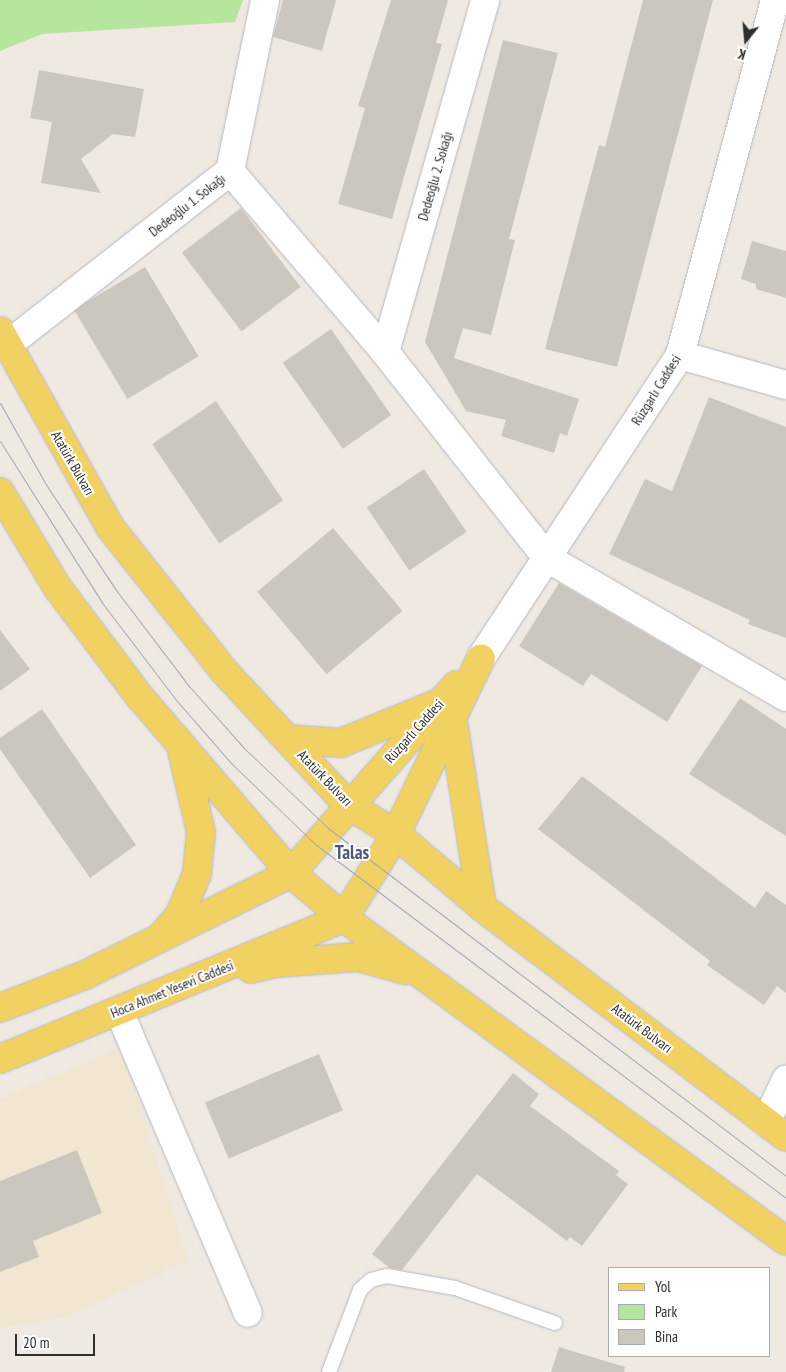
<!DOCTYPE html>
<meta charset="utf-8">
<style>
body{margin:0}
#map{position:relative;width:786px;height:1372px;overflow:hidden;background:#efe9e1;font-family:"PT Sans Narrow",sans-serif}
div>[style]{position:absolute}
.education>*{inset:0;background:#f0e6d1}
.green>*{inset:0;background:#b6e59e}
.building>*{inset:0;background:#cbc7bf;transform-origin:0 0}
.roads{filter:drop-shadow(0 0 1px #b4b7c1) drop-shadow(0 0 1px #b4b7c1)}
.lane>*{height:14px;margin:-7px;padding:0 7px;transform-origin:7px;border-radius:7px;background:#fff}
.street>*{height:28px;margin:-14px;padding:0 14px;transform-origin:14px;border-radius:14px;background:#fff}
.secondary>*{height:28px;margin:-14px;padding:0 14px;transform-origin:14px;border-radius:14px;background:#fff}
.primary>*{height:28px;margin:-14px;padding:0 14px;transform-origin:14px;border-radius:14px;background:#f2d163}
.tram>*{height:1px;margin:-0.5px;padding:0 0.5px;transform-origin:0.5px;border-radius:0.5px;background:#a3a6b8}
span{translate:-50% -50%;white-space:nowrap;text-align:center;line-height:1.15;-webkit-text-stroke:4px #fff;paint-order:stroke}
.street-label{font-size:14px;color:#2e2e2e}
.district-label{font-size:19px;color:#4d5680;font-weight:700}
.legend{position:absolute;left:608px;top:1267px;width:162px;height:90px;box-sizing:border-box;background:#fff;border:1px solid #ababab;margin:0;padding:6px 9px;list-style:none;font-size:15px;color:#2e2e2e}
.legend li{display:flex;align-items:center;gap:10px;height:25px}
.legend b{width:25px;border:1px solid #ababab}
.north{position:absolute;left:721px;top:15px;width:50px;height:50px;-webkit-text-stroke:4px #fff;paint-order:stroke;rotate:197deg;font-size:14px;font-weight:700;line-height:20px;text-align:center;color:#2e2e2e}
.north::after{content:'';display:block;margin:auto;width:18px;height:22px;background:#2e2e2e;clip-path:polygon(50% 0,100% 100%,50% 72%,0 100%)}
.scale{position:absolute;left:15px;top:1334px;width:80px;height:22px;box-sizing:border-box;border:2px solid #2e2e2e;border-top:0;padding-left:6px;font-size:15px;line-height:18px;white-space:nowrap;color:#2e2e2e;-webkit-text-stroke:4px #fff;paint-order:stroke}
</style>
<div id="map">
<div class="education">
<div style="clip-path:polygon(122px 1048px,188px 1261px,66px 1317px,0 1328px,0 1098px)"></div>
</div>
<div class="green">
<div style="clip-path:polygon(0 0,243px 0,235px 22px,42px 34px,0 51px)"></div>
</div>
<div class="building">
<div style="clip-path:polygon(283px 0,336px 0,322px 51px,273px 37px)"></div>
<div style="clip-path:polygon(391px 0,448px 0,436px 43px,442px 44px,392px 219px,338px 204px,365px 108px,358px 106px)"></div>
<div style="clip-path:polygon(643px 0,713px 0,617px 367px,545px 349px,599px 145px,605px 147px)"></div>
<div style="clip-path:polygon(503px 40px,558px 53px,509px 239px,515px 240px,491px 335px,463px 328px,454px 358px,579px 399px,567px 436px,560px 433px,554px 453px,501px 436px,506px 420px,466px 411px,425px 342px)"></div>
<div style="clip-path:polygon(39px 70px,144px 89px,135px 137px,113px 134px,81px 159px,101px 193px,41px 183px,52px 122px,30px 118px)"></div>
<div style="left:241px;top:208px;width:99px;height:74px;rotate:53deg"></div>
<div style="clip-path:polygon(752px 241px,786px 251px,786px 298px,756px 289px,756px 284px,741px 279px)"></div>
<div style="left:145px;top:267px;width:104px;height:83px;rotate:59deg"></div>
<div style="left:331px;top:329px;width:105px;height:59px;rotate:55deg"></div>
<div style="clip-path:polygon(709px 397px,786px 427px,786px 638px,748px 624px,750px 620px,609px 554px,645px 479px,672px 491px)"></div>
<div style="left:216px;top:401px;width:120px;height:77px;rotate:56deg"></div>
<div style="left:424px;top:469px;width:76px;height:69px;rotate:56deg"></div>
<div style="left:333px;top:528px;width:108px;height:99px;rotate:50deg"></div>
<div style="clip-path:polygon(559px 583px,702px 666px,667px 722px,591px 674px,583px 686px,519px 646px)"></div>
<div style="clip-path:polygon(0 630px,30px 669px,0 691px)"></div>
<div style="clip-path:polygon(740px 698px,786px 729px,786px 836px,689px 774px)"></div>
<div style="clip-path:polygon(42px 709px,136px 845px,90px 878px,0 749px,0 738px)"></div>
<div style="clip-path:polygon(582px 776px,755px 908px,766px 891px,786px 905px,786px 993px,777px 986px,764px 1005px,707px 965px,710px 961px,538px 829px)"></div>
<div style="left:319px;top:1054px;width:61px;height:124px;rotate:67deg"></div>
<div style="clip-path:polygon(513px 1073px,539px 1094px,530px 1106px,619px 1171px,616px 1175px,628px 1184px,582px 1246px,570px 1237px,567px 1241px,477px 1174px,402px 1270px,390px 1268px,372px 1254px)"></div>
<div style="clip-path:polygon(77px 1150px,102px 1213px,33px 1241px,39px 1257px,0 1272px,0 1181px)"></div>
<div style="clip-path:polygon(559px 1347px,625px 1367px,624px 1372px,551px 1372px)"></div>
</div>
<div class="roads">
<div class="lane">
<div style="left:329px;top:1372px;width:88px;rotate:-69.3deg"></div>
<div style="left:360px;top:1290px;width:15px;rotate:-42deg"></div>
<div style="left:371px;top:1280px;width:16px;rotate:-14deg"></div>
<div style="left:387px;top:1276px;width:69px;rotate:10deg"></div>
<div style="left:455px;top:1288px;width:106px;rotate:19.3deg"></div>
</div>
<div class="street">
<div style="left:230px;top:171px;width:238px;rotate:49.4deg"></div>
<div style="left:385px;top:352px;width:262px;rotate:51.8deg"></div>
<div style="left:547px;top:558px;width:276px;rotate:30.2deg"></div>
<div style="left:6px;top:346px;width:284px;rotate:-38deg"></div>
<div style="left:230px;top:171px;width:175px;rotate:-78.4deg"></div>
<div style="left:385px;top:352px;width:366px;rotate:-74.1deg"></div>
<div style="left:680px;top:355px;width:110px;rotate:15.8deg"></div>
<div style="left:119px;top:1011px;width:328px;rotate:66.9deg"></div>
<div style="left:766px;top:1122px;width:47px;rotate:-64.5deg"></div>
</div>
<div class="secondary">
<div style="left:481px;top:658px;width:363px;rotate:-56.7deg"></div>
<div style="left:680px;top:355px;width:367px;rotate:-75deg"></div>
</div>
<div class="primary">
<div style="left:0;top:331px;width:225px;rotate:60.7deg"></div>
<div style="left:110px;top:527px;width:184px;rotate:51.6deg"></div>
<div style="left:224px;top:671px;width:183px;rotate:47.2deg"></div>
<div style="left:348px;top:805px;width:56px;rotate:31.1deg"></div>
<div style="left:396px;top:834px;width:113px;rotate:40.3deg"></div>
<div style="left:482px;top:907px;width:381px;rotate:37.1deg"></div>
<div style="left:0;top:492px;width:111px;rotate:59deg"></div>
<div style="left:57px;top:587px;width:138px;rotate:53deg"></div>
<div style="left:140px;top:697px;width:232px;rotate:49.4deg"></div>
<div style="left:291px;top:873px;width:70px;rotate:40.3deg"></div>
<div style="left:344px;top:918px;width:547px;rotate:36.16deg"></div>
<div style="left:452px;top:715px;width:194px;rotate:81.1deg"></div>
<div style="left:287px;top:739px;width:54px;rotate:4.2deg"></div>
<div style="left:341px;top:743px;width:103px;rotate:-22.3deg"></div>
<div style="left:161px;top:937px;width:30px;rotate:-50deg"></div>
<div style="left:180px;top:914px;width:43px;rotate:-67deg"></div>
<div style="left:197px;top:874px;width:42px;rotate:-84.6deg"></div>
<div style="left:201px;top:832px;width:88px;rotate:-103.1deg"></div>
<div style="left:251px;top:969px;width:25px;rotate:-14deg"></div>
<div style="left:275px;top:963px;width:83px;rotate:-4.1deg"></div>
<div style="left:358px;top:957px;width:49px;rotate:15.5deg"></div>
<div style="left:0;top:1008px;width:91px;rotate:-21.2deg"></div>
<div style="left:85px;top:975px;width:230px;rotate:-26.3deg"></div>
<div style="left:291px;top:873px;width:250px;rotate:-48.7deg"></div>
<div style="left:0;top:1059px;width:372px;rotate:-22.3deg"></div>
<div style="left:344px;top:918px;width:99px;rotate:-58.2deg"></div>
<div style="left:396px;top:834px;width:195px;rotate:-64.2deg"></div>
</div>
</div>
<div class="tram">
<div style="left:0;top:403px;width:92px;rotate:60.6deg"></div>
<div style="left:45px;top:483px;width:128px;rotate:56.4deg"></div>
<div style="left:116px;top:590px;width:121px;rotate:52.8deg"></div>
<div style="left:189px;top:686px;width:83px;rotate:48.4deg"></div>
<div style="left:244px;top:748px;width:116px;rotate:43.6deg"></div>
<div style="left:328px;top:828px;width:575px;rotate:37.23deg"></div>
<div style="left:0;top:441px;width:193px;rotate:57.7deg"></div>
<div style="left:103px;top:604px;width:122px;rotate:52.7deg"></div>
<div style="left:177px;top:701px;width:84px;rotate:48.9deg"></div>
<div style="left:232px;top:764px;width:115px;rotate:43.9deg"></div>
<div style="left:315px;top:844px;width:589px;rotate:36.93deg"></div>
</div>
<div class="street-label">
<span style="left:435px;top:176px;rotate:-74deg">Dedeoğlu 2. Sokağı</span>
<span style="left:187px;top:205px;rotate:-38deg">Dedeoğlu 1. Sokağı</span>
<span style="left:656px;top:390px;rotate:-58deg">Rüzgarlı Caddesi</span>
<span style="left:73px;top:463px;rotate:60deg">Atatürk Bulvarı</span>
<span style="left:414px;top:731px;rotate:-48deg">Rüzgarlı Caddesi</span>
<span style="left:325px;top:778px;rotate:46deg">Atatürk Bulvarı</span>
<span style="left:172px;top:989px;rotate:-22deg">Hoca Ahmet Yesevi Caddesi</span>
<span style="left:642px;top:1028px;rotate:37deg">Atatürk Bulvarı</span>
</div>
<div class="district-label">
<span style="left:352px;top:853px">Talas</span>
</div>
<ul class="legend">
<li><b style="height:6px;background:#f2d163"></b>Yol</li>
<li><b style="height:14px;background:#b6e59e"></b>Park</li>
<li><b style="height:14px;background:#cbc7bf"></b>Bina</li>
</ul>
<div class="north">K</div>
<div class="scale">20 m</div>
</div>
